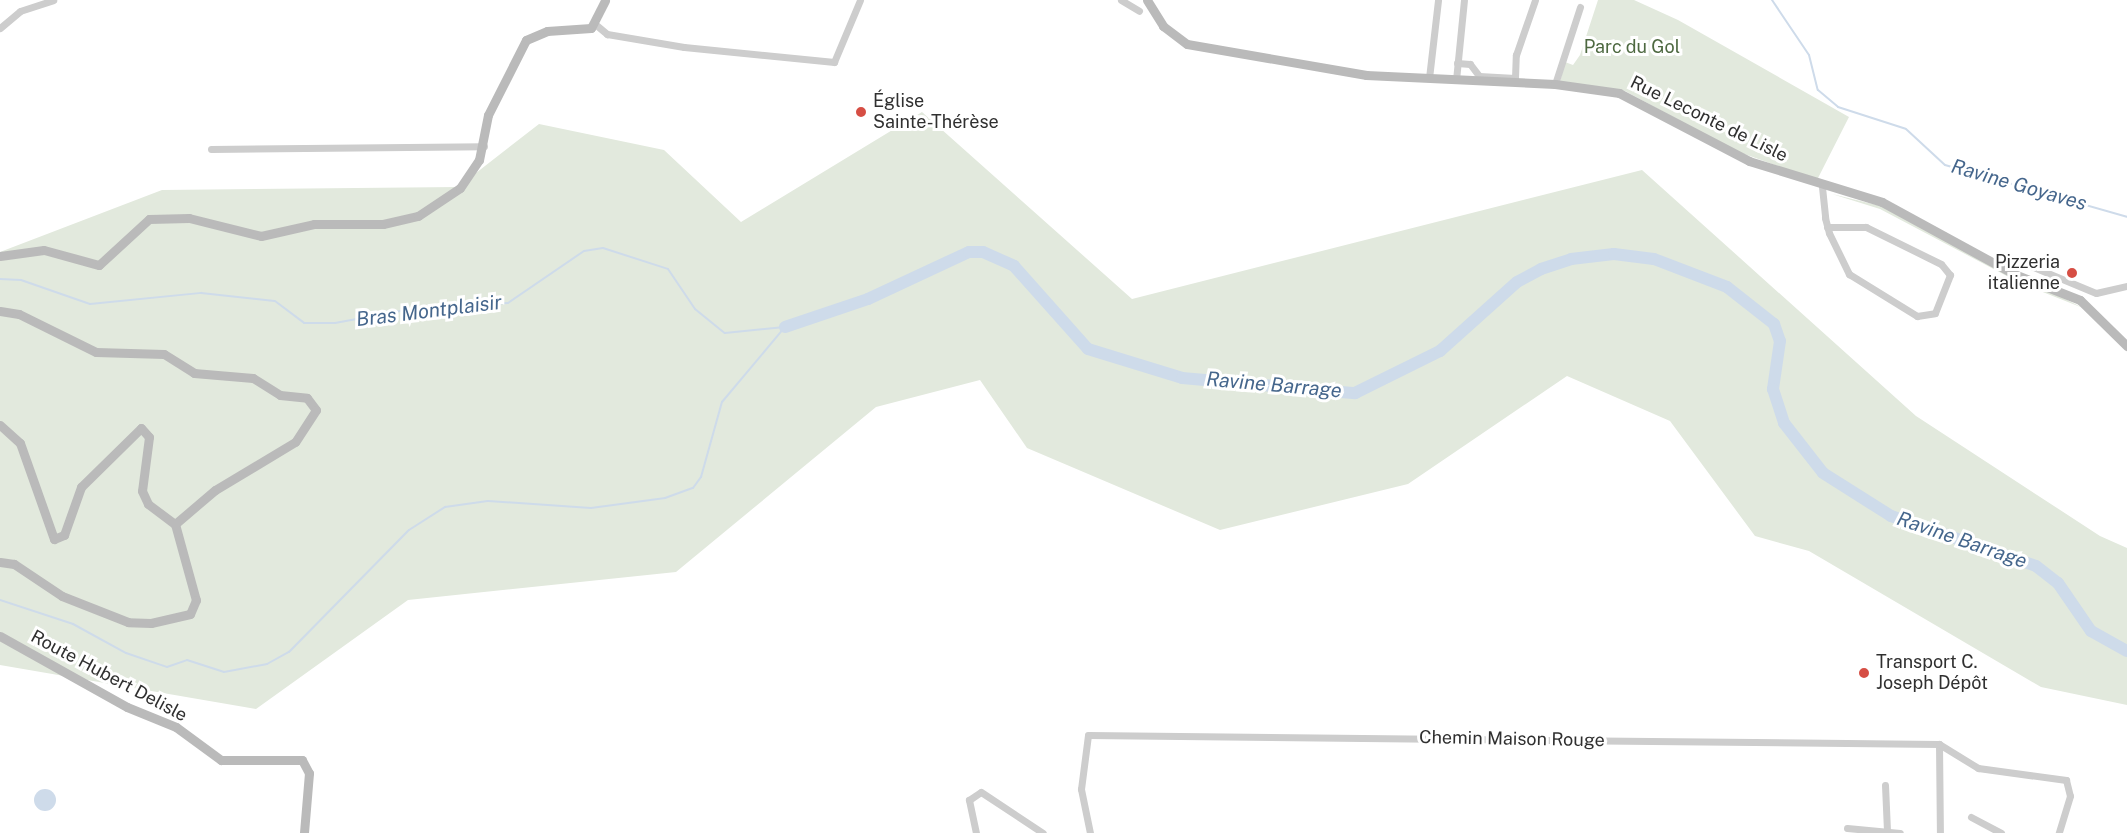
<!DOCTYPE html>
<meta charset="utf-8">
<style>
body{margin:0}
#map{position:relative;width:2127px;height:833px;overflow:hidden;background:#fff;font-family:"Public Sans",sans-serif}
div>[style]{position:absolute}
.green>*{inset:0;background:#e2e9dd}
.water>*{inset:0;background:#cedbea}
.round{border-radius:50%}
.stream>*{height:2px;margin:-1px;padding:0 1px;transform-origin:1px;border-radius:1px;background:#cedbea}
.river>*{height:12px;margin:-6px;padding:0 6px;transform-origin:6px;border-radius:6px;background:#cedbea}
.street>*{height:7px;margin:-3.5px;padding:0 3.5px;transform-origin:3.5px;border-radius:3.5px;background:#cdcdcd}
.secondary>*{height:9px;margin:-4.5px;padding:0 4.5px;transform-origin:4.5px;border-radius:4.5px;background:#bababa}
.dots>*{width:16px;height:16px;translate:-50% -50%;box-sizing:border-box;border:3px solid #fff;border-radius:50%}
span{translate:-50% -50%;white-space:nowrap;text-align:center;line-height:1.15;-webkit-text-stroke:6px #fff;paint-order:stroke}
.park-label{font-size:18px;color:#4e6941}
.poi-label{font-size:18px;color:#303030}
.left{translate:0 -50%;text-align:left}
.right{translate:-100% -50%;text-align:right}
.street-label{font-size:18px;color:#303030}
.water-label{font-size:20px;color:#45668c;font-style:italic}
</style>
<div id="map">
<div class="green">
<div style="clip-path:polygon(1598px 0,1634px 0,1678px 20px,1849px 117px,1817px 180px,1736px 151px,1625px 91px,1560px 82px,1565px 62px,1573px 65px,1580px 55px)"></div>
<div style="clip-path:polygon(922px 112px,1132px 299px,1642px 170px,1916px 416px,2100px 536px,2127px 548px,2127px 705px,2041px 687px,1809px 551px,1755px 536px,1670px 421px,1567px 376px,1408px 484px,1220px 530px,1027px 448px,980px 380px,876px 407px,676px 572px,408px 600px,256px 709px,0 665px,0 252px,162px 190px,458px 187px,539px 124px,664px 150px,741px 222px)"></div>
<div style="clip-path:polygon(1832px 194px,1881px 206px,2083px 308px,2020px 283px,1880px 209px)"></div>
</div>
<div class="water">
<div class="round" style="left:34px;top:789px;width:22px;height:22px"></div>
</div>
<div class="stream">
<div style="left:1772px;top:0;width:66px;rotate:56.1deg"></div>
<div style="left:1809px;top:55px;width:36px;rotate:76deg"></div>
<div style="left:1818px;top:90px;width:26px;rotate:40deg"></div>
<div style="left:1838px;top:107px;width:71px;rotate:17.9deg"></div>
<div style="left:1906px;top:129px;width:53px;rotate:42.7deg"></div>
<div style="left:1945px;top:165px;width:189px;rotate:15.9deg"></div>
<div style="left:0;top:279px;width:21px;rotate:3deg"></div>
<div style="left:21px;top:280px;width:73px;rotate:19.2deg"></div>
<div style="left:90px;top:304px;width:112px;rotate:-5.7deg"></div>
<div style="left:201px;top:293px;width:74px;rotate:6.2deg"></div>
<div style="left:275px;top:301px;width:36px;rotate:37deg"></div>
<div style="left:304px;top:323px;width:31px"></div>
<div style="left:335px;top:323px;width:77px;rotate:-10.4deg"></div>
<div style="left:411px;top:309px;width:97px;rotate:-3.5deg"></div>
<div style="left:508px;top:303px;width:92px;rotate:-34.4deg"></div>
<div style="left:584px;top:251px;width:19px;rotate:-9deg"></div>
<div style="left:603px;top:248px;width:68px;rotate:17.9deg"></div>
<div style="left:668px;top:269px;width:48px;rotate:56deg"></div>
<div style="left:695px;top:309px;width:38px;rotate:39deg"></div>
<div style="left:725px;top:333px;width:60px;rotate:-5.7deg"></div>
<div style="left:0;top:600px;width:77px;rotate:18.2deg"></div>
<div style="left:73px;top:624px;width:60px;rotate:28.7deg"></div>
<div style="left:126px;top:653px;width:43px;rotate:18.9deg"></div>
<div style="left:167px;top:667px;width:21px;rotate:-19deg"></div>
<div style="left:187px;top:660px;width:39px;rotate:18deg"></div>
<div style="left:224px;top:672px;width:44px;rotate:-10.5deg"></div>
<div style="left:267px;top:664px;width:25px;rotate:-29deg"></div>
<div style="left:289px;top:652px;width:171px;rotate:-45.5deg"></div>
<div style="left:409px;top:530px;width:43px;rotate:-32.6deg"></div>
<div style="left:445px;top:507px;width:43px;rotate:-7.9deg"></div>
<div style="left:488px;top:501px;width:103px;rotate:3.9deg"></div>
<div style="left:591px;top:508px;width:75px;rotate:-7.7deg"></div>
<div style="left:665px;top:498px;width:30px;rotate:-20deg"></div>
<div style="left:693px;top:488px;width:14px;rotate:-54deg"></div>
<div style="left:701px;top:477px;width:78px;rotate:-74.4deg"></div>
<div style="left:722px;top:402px;width:98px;rotate:-50deg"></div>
</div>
<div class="river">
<div style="left:785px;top:327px;width:88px;rotate:-18.6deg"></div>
<div style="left:868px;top:299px;width:111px;rotate:-25deg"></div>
<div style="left:969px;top:252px;width:14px"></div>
<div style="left:983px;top:252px;width:34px;rotate:24deg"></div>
<div style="left:1014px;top:266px;width:111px;rotate:48.3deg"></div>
<div style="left:1088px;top:349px;width:98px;rotate:17.1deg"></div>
<div style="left:1182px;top:378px;width:174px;rotate:5deg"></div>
<div style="left:1355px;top:393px;width:95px;rotate:-26.3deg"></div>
<div style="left:1440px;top:351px;width:103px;rotate:-41.9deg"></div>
<div style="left:1517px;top:282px;width:27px;rotate:-28deg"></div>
<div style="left:1541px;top:269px;width:32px;rotate:-18deg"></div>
<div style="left:1571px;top:259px;width:43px;rotate:-6.6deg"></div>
<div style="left:1614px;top:254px;width:40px;rotate:7.1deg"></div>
<div style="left:1654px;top:259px;width:78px;rotate:21deg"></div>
<div style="left:1727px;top:287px;width:60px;rotate:38.2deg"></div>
<div style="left:1774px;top:324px;width:18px;rotate:71deg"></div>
<div style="left:1780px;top:341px;width:49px;rotate:98.3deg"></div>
<div style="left:1773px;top:389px;width:36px;rotate:72deg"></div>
<div style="left:1784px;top:423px;width:63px;rotate:52deg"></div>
<div style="left:1823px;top:473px;width:80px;rotate:32.3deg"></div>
<div style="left:1891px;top:516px;width:153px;rotate:19deg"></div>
<div style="left:2036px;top:566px;width:28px;rotate:38deg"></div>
<div style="left:2058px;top:583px;width:58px;rotate:55.5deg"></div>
<div style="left:2091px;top:631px;width:41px;rotate:29.1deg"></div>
</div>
<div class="street">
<div style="left:1121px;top:0;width:21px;rotate:31deg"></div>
<div style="left:595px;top:24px;width:16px;rotate:40deg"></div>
<div style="left:607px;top:34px;width:78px;rotate:9.6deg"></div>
<div style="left:684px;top:47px;width:151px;rotate:5.7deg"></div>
<div style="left:834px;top:62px;width:67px;rotate:-67.2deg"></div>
<div style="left:0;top:28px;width:26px;rotate:-40deg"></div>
<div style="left:20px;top:11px;width:35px;rotate:-18deg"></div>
<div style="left:1457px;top:63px;width:13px;rotate:4deg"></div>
<div style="left:1470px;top:64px;width:15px;rotate:53deg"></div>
<div style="left:1479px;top:76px;width:36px;rotate:3deg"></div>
<div style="left:1515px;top:78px;width:23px;rotate:-88deg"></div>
<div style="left:1516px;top:55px;width:58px;rotate:-70.9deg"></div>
<div style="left:1429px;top:78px;width:79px;rotate:-83.4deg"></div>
<div style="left:1456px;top:80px;width:80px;rotate:-84.3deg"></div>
<div style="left:1555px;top:84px;width:81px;rotate:-72deg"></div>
<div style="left:211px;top:149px;width:273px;rotate:-0.6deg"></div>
<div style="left:1822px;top:187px;width:31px;rotate:84deg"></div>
<div style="left:1825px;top:218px;width:16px;rotate:75deg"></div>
<div style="left:1829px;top:233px;width:46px;rotate:64deg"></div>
<div style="left:1849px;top:274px;width:80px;rotate:31.7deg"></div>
<div style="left:1917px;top:316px;width:18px;rotate:-9deg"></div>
<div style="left:1935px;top:313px;width:41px;rotate:-68.5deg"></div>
<div style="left:1950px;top:275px;width:14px;rotate:-129deg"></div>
<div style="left:1941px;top:264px;width:84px;rotate:-153.7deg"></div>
<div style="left:1866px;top:227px;width:39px;rotate:180deg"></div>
<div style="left:2009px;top:257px;width:94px;rotate:22.5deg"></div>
<div style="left:2096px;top:293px;width:32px;rotate:-13deg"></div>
<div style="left:1939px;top:744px;width:89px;rotate:89.4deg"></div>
<div style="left:1885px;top:785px;width:46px;rotate:87.5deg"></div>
<div style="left:1971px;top:817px;width:34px;rotate:28deg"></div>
<div style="left:1847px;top:828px;width:53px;rotate:5.4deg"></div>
<div style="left:976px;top:833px;width:34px;rotate:-102deg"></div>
<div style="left:969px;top:800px;width:14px;rotate:-34deg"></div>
<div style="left:981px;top:792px;width:74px;rotate:33.5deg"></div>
<div style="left:1090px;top:833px;width:45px;rotate:-101.6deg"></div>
<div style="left:1081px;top:789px;width:54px;rotate:-82.6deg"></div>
<div style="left:1088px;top:735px;width:851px;rotate:0.61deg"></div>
<div style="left:1939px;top:744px;width:46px;rotate:31.6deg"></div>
<div style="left:1978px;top:768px;width:89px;rotate:7.8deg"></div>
<div style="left:2066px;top:780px;width:16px;rotate:76deg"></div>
<div style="left:2070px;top:796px;width:39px;rotate:107deg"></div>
</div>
<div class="secondary">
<div style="left:1147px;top:0;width:31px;rotate:58deg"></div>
<div style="left:1163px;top:26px;width:30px;rotate:37deg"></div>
<div style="left:1187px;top:44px;width:182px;rotate:9.8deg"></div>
<div style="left:1366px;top:75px;width:189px;rotate:2.7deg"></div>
<div style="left:1555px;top:84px;width:65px;rotate:8deg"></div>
<div style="left:1619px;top:93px;width:147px;rotate:27.6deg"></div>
<div style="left:1749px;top:161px;width:139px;rotate:17.1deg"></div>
<div style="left:1882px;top:202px;width:150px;rotate:28.6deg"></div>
<div style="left:2014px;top:274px;width:71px;rotate:21.5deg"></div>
<div style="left:2080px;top:300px;width:66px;rotate:44.4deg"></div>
<div style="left:0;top:256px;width:44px;rotate:-7.8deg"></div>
<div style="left:44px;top:250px;width:57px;rotate:15.3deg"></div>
<div style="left:99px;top:265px;width:68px;rotate:-42.6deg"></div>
<div style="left:149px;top:219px;width:40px;rotate:-1.4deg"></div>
<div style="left:189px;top:218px;width:74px;rotate:14deg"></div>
<div style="left:261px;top:236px;width:54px;rotate:-12.8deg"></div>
<div style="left:314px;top:224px;width:69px"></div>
<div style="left:383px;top:224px;width:36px;rotate:-13deg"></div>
<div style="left:418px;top:216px;width:50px;rotate:-33.7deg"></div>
<div style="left:460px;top:188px;width:34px;rotate:-56deg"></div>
<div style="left:479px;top:160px;width:46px;rotate:-78.7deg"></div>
<div style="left:488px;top:115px;width:84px;rotate:-63.1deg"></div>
<div style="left:526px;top:40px;width:23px;rotate:-23deg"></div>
<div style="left:547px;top:31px;width:44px;rotate:-3.9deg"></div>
<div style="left:591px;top:28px;width:31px;rotate:-63deg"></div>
<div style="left:0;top:311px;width:19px;rotate:9deg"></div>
<div style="left:19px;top:314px;width:86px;rotate:26.3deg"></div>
<div style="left:96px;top:352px;width:68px;rotate:1.7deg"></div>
<div style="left:164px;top:354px;width:36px;rotate:32deg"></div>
<div style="left:194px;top:373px;width:59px;rotate:4.8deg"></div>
<div style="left:253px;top:378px;width:32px;rotate:32deg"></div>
<div style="left:280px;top:395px;width:27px;rotate:6deg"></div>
<div style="left:307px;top:398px;width:15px;rotate:53deg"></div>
<div style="left:316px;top:410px;width:38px;rotate:123deg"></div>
<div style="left:295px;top:442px;width:93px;rotate:149deg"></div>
<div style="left:215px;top:490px;width:52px;rotate:139.6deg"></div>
<div style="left:175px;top:524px;width:79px;rotate:74.6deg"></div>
<div style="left:196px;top:600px;width:15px;rotate:113deg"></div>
<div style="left:190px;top:614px;width:40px;rotate:167deg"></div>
<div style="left:151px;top:623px;width:23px;rotate:-178deg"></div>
<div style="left:128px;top:622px;width:71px;rotate:-158.5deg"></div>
<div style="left:62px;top:596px;width:58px;rotate:-146.3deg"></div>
<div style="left:14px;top:564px;width:14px;rotate:-172deg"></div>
<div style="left:0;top:425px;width:27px;rotate:42deg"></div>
<div style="left:20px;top:443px;width:102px;rotate:70.5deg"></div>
<div style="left:54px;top:539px;width:11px;rotate:-22deg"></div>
<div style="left:64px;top:535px;width:51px;rotate:-70.5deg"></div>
<div style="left:81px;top:487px;width:84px;rotate:-44.5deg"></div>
<div style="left:141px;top:428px;width:12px;rotate:48deg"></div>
<div style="left:149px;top:437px;width:54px;rotate:97.4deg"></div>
<div style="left:142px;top:491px;width:14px;rotate:65deg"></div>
<div style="left:148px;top:504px;width:34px;rotate:37deg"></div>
<div style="left:0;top:636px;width:145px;rotate:29.2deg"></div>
<div style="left:127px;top:707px;width:53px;rotate:22.2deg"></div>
<div style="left:176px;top:727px;width:56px;rotate:36.3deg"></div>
<div style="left:221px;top:760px;width:81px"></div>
<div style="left:302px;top:760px;width:15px;rotate:62deg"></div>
<div style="left:309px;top:773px;width:60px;rotate:94.8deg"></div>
</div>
<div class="dots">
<div style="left:861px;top:112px;background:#d64e44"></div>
<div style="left:2072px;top:273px;background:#d64e44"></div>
<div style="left:1864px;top:673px;background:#d64e44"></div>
</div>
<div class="park-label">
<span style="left:1632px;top:47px">Parc du Gol</span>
</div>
<div class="poi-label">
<span class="left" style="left:873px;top:112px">Église<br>Sainte-Thérèse</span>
<span class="right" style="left:2060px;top:273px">Pizzeria<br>italienne</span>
<span class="left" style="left:1876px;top:673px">Transport C.<br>Joseph Dépôt</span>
</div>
<div class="street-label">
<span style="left:1709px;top:119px;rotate:26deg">Rue Leconte de Lisle</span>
<span style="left:109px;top:676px;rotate:28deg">Route Hubert Delisle</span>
<span style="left:1512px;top:739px;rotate:1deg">Chemin Maison Rouge</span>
</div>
<div class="water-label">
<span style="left:2019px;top:185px;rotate:16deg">Ravine Goyaves</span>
<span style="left:429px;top:311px;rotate:-7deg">Bras Montplaisir</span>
<span style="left:1274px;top:385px;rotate:5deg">Ravine Barrage</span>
<span style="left:1962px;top:540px;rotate:19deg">Ravine Barrage</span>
</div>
</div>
